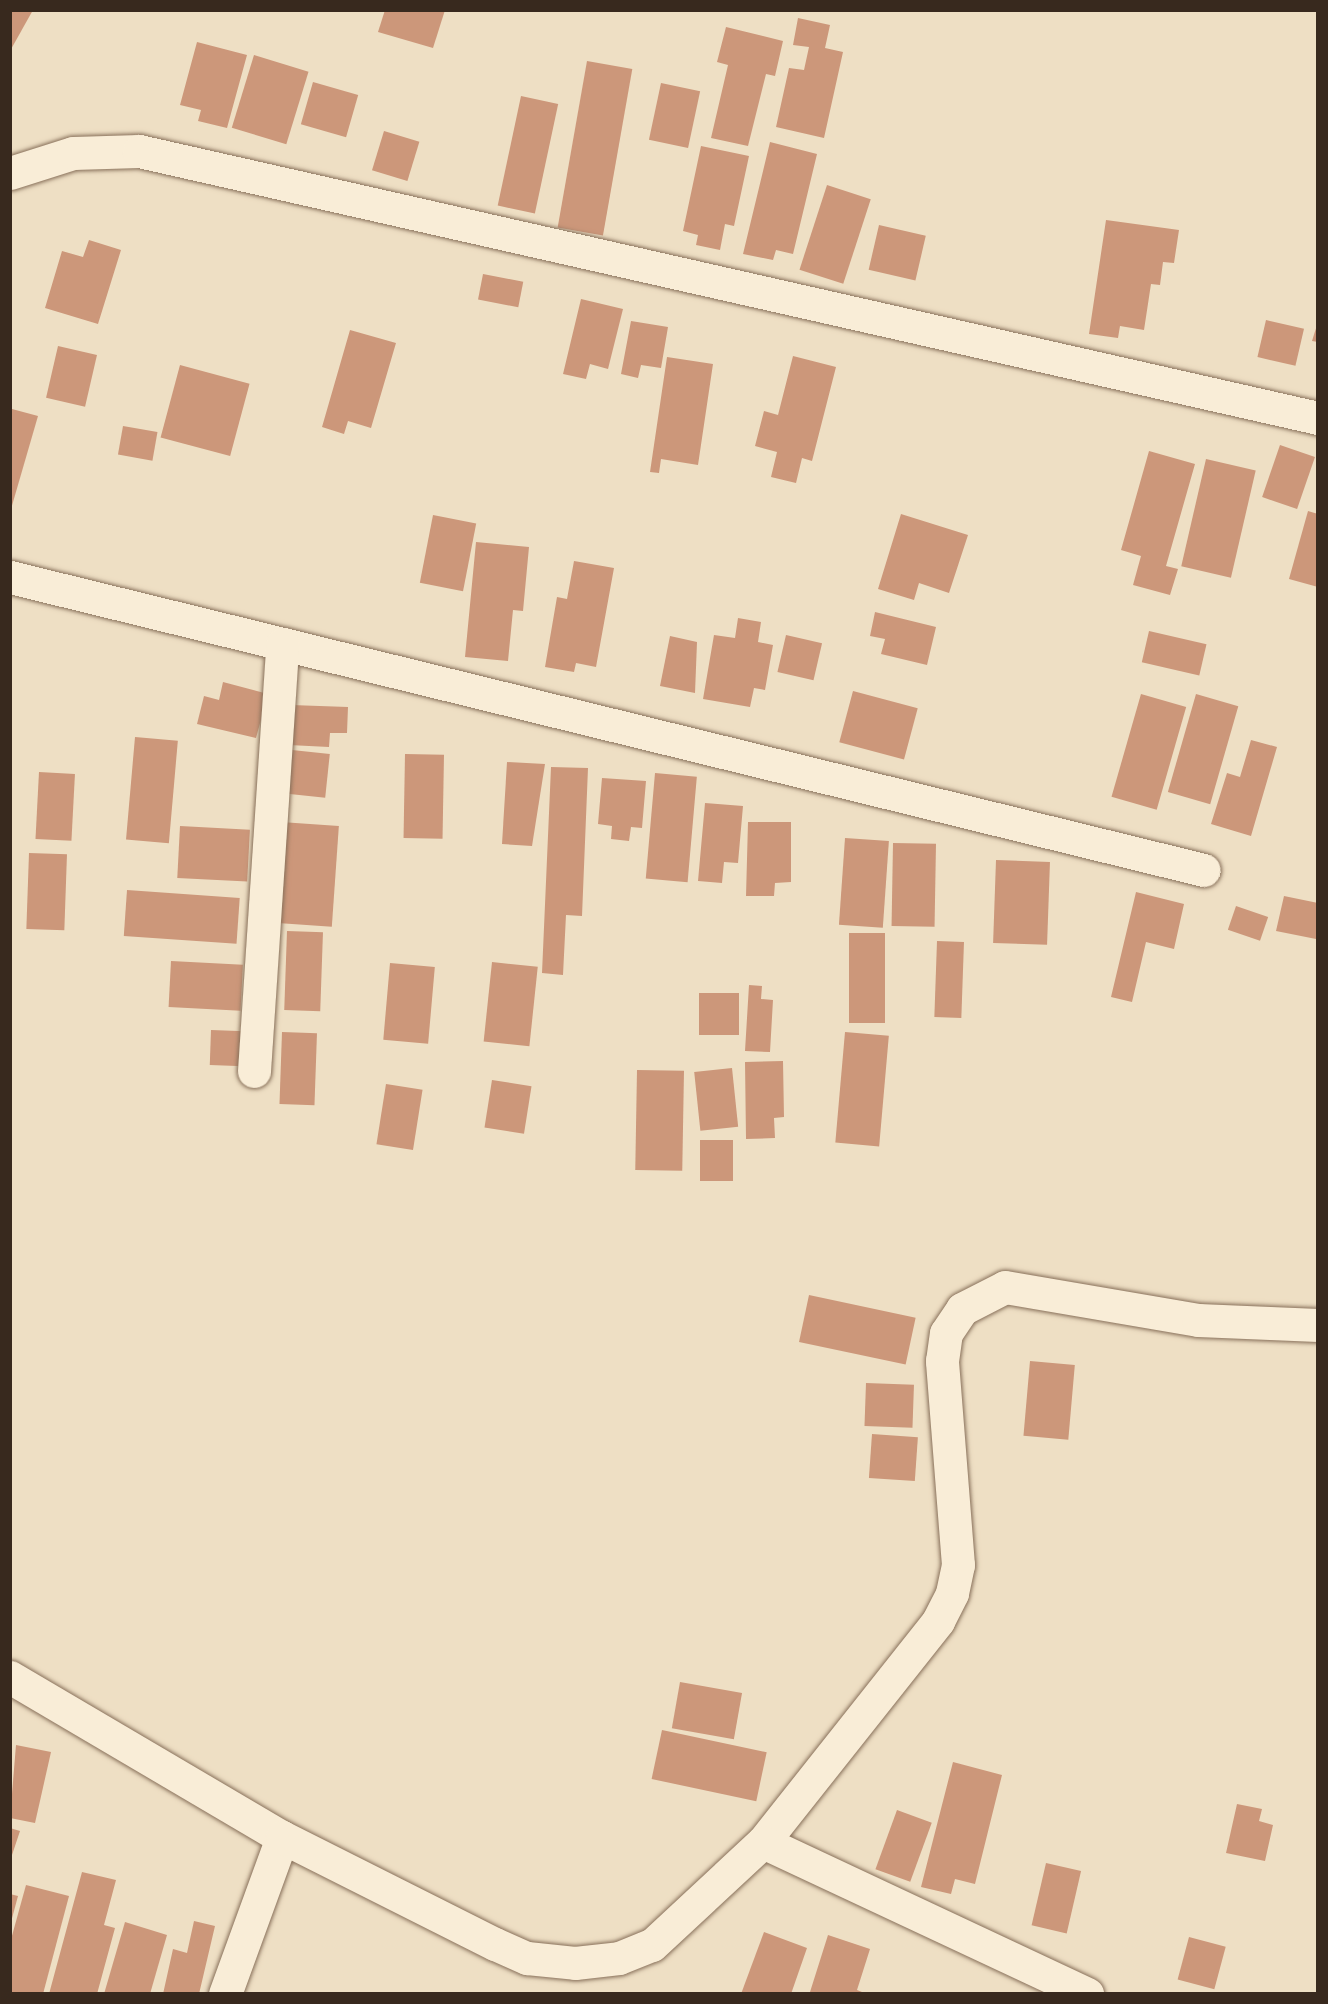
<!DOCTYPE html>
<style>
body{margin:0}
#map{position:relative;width:1328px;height:2004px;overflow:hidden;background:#eedfc4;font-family:Spectral,serif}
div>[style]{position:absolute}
.building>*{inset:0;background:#cc977a;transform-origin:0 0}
.roads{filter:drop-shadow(0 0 2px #88705a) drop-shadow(0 0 2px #88705a)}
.minor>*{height:33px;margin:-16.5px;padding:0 16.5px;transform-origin:16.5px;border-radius:16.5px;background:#f9edd7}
span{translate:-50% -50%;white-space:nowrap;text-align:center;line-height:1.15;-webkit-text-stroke:4.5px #f5e9d3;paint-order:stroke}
.frame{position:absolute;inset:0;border:12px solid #38291e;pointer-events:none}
</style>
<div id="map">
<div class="building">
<div style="clip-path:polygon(10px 10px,33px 10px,10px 51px)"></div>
<div style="clip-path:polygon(385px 10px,445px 10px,433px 48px,378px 32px)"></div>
<div style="clip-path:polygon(798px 18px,830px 25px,825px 48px,843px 52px,824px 138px,776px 127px,789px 68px,804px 70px,809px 47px,793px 45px)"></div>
<div style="clip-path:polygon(726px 27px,783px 41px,775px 76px,766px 74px,748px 146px,711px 138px,728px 65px,717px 62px)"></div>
<div style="clip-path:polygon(197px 42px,247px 55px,227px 128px,198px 121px,201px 110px,180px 105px)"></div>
<div style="left:254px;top:55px;width:57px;height:76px;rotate:17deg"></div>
<div style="left:587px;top:61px;width:46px;height:169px;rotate:10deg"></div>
<div style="left:313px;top:82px;width:47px;height:44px;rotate:16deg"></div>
<div style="left:661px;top:83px;width:40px;height:58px;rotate:12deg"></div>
<div style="left:521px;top:96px;width:38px;height:112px;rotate:12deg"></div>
<div style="left:384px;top:131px;width:37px;height:41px;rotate:17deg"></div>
<div style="clip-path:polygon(770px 142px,817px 154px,793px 254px,776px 250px,773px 260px,743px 254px)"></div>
<div style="clip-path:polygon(701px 146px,749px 156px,734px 226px,725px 224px,720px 250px,696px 245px,698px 235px,683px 231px)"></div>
<div style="left:827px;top:185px;width:46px;height:89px;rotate:18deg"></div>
<div style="clip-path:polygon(1106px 220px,1179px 230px,1174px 263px,1163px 262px,1160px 285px,1151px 284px,1144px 330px,1120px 326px,1118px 338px,1089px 334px)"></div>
<div style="left:879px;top:225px;width:48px;height:46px;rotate:13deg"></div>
<div style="clip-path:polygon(89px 240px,121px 250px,98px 324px,45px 308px,62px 251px,83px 257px)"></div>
<div style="left:483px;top:274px;width:41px;height:26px;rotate:11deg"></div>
<div style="clip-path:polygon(581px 299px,623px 309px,608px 369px,590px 364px,586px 379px,563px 374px)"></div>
<div style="left:1266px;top:320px;width:39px;height:38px;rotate:13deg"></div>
<div style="clip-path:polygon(631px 321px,668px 327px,661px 368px,641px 365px,638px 378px,621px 374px)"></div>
<div style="clip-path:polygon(1318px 322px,1318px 342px,1312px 341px)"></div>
<div style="clip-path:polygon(350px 330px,396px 343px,371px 428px,348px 421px,344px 434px,322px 427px)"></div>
<div style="left:58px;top:346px;width:40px;height:53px;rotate:13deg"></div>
<div style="clip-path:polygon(793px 356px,836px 367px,812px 461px,802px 458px,796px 483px,771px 477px,777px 452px,755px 446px,764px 411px,778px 415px)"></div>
<div style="clip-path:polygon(667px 357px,713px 364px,698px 465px,661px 459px,659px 473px,650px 472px)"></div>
<div style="left:180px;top:365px;width:72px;height:75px;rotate:15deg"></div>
<div style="clip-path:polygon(12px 409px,38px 416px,11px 509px,10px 415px)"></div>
<div style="left:123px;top:426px;width:35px;height:29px;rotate:10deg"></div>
<div style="left:1280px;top:445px;width:37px;height:55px;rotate:19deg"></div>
<div style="clip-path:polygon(1149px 451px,1195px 464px,1166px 566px,1178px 569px,1170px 595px,1133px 585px,1141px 556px,1121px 550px)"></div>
<div style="left:1206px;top:459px;width:51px;height:110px;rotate:13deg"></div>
<div style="clip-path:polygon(1308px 511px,1318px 514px,1318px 587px,1289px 579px)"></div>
<div style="clip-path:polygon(901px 514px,968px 535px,949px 593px,919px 583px,914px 600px,878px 589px)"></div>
<div style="left:433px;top:515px;width:44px;height:69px;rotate:11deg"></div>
<div style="clip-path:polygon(476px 542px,529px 547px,523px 611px,513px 610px,508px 661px,465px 657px)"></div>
<div style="clip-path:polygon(574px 561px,614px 568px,596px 667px,576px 663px,574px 672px,545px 667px,557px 597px,567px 599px)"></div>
<div style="clip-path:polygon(875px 612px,936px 627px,927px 665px,881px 654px,885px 639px,870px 636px)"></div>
<div style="clip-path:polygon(738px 618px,761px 622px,758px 642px,773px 645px,765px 690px,754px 688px,750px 707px,703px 699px,714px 635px,735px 638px)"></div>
<div style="left:1149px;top:631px;width:59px;height:32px;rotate:13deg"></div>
<div style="left:786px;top:635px;width:37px;height:38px;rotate:13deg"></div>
<div style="clip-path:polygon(670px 636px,697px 642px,695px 693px,660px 686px)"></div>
<div style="clip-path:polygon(223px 682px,268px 694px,256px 738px,197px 724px,204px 696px,219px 700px)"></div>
<div style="left:853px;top:691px;width:67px;height:53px;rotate:15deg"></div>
<div style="left:1141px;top:694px;width:47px;height:107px;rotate:16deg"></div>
<div style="left:1196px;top:694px;width:44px;height:102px;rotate:16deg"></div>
<div style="clip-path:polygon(291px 705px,348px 707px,347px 733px,330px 733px,329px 747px,289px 745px)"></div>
<div style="left:135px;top:737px;width:43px;height:103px;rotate:5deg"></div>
<div style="clip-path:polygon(1251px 740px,1277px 747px,1251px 836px,1211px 824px,1227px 773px,1240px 777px)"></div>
<div style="left:292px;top:750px;width:38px;height:44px;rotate:6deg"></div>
<div style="left:405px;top:754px;width:39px;height:84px;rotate:1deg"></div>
<div style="clip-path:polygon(507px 762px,545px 764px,532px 846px,502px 844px)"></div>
<div style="clip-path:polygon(551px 767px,588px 768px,582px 916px,566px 915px,563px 975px,542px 973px)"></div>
<div style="left:39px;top:772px;width:36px;height:67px;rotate:3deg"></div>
<div style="left:655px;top:773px;width:42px;height:106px;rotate:5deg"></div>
<div style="clip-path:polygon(602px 778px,646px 781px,642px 828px,631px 827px,629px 841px,611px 839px,612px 826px,598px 824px)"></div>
<div style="clip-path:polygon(705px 803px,743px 806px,738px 863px,724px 862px,722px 883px,698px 881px)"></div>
<div style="left:281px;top:822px;width:58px;height:101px;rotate:4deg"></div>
<div style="clip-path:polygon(748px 822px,791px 822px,791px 882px,775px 883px,774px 896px,746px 896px)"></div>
<div style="left:180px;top:826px;width:70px;height:52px;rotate:3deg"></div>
<div style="left:845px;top:838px;width:44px;height:87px;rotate:4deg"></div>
<div style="left:893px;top:843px;width:43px;height:83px;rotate:1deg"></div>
<div style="left:29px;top:853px;width:38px;height:76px;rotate:2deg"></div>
<div style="left:996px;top:860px;width:54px;height:83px;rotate:2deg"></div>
<div style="left:127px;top:890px;width:113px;height:46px;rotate:4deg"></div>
<div style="clip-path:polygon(1136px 892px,1184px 904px,1174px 949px,1146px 942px,1132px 1002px,1111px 997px)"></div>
<div style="clip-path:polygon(1284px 896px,1318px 903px,1316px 939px,1276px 931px)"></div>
<div style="left:1236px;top:906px;width:34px;height:25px;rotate:19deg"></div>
<div style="left:287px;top:931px;width:36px;height:79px;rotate:2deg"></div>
<div style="left:885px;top:933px;width:90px;height:36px;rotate:90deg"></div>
<div style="left:937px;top:941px;width:27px;height:76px;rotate:2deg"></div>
<div style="left:171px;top:961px;width:72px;height:46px;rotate:3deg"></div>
<div style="left:492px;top:962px;width:46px;height:80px;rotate:6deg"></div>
<div style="left:390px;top:963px;width:45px;height:77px;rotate:5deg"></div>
<div style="clip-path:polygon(749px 985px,762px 986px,761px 999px,773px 1000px,770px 1052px,745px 1051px)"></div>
<div style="left:699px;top:993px;width:40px;height:42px"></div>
<div style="left:211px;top:1030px;width:34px;height:35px;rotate:2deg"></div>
<div style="left:282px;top:1032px;width:35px;height:72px;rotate:2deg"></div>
<div style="left:845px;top:1032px;width:44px;height:111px;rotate:5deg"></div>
<div style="clip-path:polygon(783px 1061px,784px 1117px,774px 1118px,775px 1138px,746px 1139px,745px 1062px)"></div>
<div style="left:732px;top:1068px;width:59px;height:38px;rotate:84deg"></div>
<div style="left:637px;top:1070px;width:47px;height:100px;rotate:1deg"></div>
<div style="left:492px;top:1080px;width:40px;height:48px;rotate:9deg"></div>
<div style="left:386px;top:1084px;width:37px;height:61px;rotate:9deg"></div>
<div style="left:700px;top:1140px;width:33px;height:41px"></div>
<div style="left:809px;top:1295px;width:109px;height:48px;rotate:12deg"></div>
<div style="left:1030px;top:1361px;width:45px;height:75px;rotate:5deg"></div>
<div style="left:866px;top:1383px;width:48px;height:43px;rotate:2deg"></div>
<div style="left:872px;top:1434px;width:46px;height:44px;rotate:4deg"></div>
<div style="left:680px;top:1682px;width:63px;height:47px;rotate:10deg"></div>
<div style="left:662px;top:1730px;width:107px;height:50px;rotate:12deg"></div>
<div style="clip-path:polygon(16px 1745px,51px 1752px,35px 1823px,10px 1818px)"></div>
<div style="clip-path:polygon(953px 1762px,1002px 1775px,975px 1884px,955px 1879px,951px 1894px,921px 1887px)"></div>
<div style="clip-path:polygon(1237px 1804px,1262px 1809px,1259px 1821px,1273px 1825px,1265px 1861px,1226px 1853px)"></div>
<div style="left:897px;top:1810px;width:37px;height:63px;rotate:20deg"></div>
<div style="clip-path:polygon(10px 1828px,20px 1831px,11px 1858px,10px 1858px)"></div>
<div style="left:1046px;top:1863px;width:36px;height:64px;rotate:13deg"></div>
<div style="clip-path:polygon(82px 1872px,116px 1880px,104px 1925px,115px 1928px,97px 1994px,49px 1994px)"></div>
<div style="clip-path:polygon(26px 1885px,69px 1896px,43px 1994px,10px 1994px,10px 1943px)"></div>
<div style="clip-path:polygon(10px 1894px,18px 1896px,11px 1922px,10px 1922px)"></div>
<div style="clip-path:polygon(194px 1921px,215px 1926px,199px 1994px,163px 1994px,173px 1949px,187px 1953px)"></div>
<div style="clip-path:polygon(125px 1922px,167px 1935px,150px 1994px,104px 1994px)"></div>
<div style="clip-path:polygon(764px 1932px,807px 1948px,791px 1994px,741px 1994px)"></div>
<div style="clip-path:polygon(828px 1935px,870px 1949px,857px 1990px,867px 1994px,810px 1992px)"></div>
<div style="left:1189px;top:1937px;width:38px;height:44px;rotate:15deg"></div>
</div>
<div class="roads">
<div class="minor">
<div style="left:10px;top:173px;width:66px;rotate:-17.6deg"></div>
<div style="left:73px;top:153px;width:66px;rotate:-1.7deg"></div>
<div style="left:139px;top:151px;width:1209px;rotate:12.76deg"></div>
<div style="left:10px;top:577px;width:1229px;rotate:13.79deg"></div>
<div style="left:254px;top:1071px;width:428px;rotate:-86.2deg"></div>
<div style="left:10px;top:1677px;width:316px;rotate:30.5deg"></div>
<div style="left:763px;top:1842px;width:282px;rotate:-51.6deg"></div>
<div style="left:938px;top:1621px;width:31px;rotate:-63deg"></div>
<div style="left:952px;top:1593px;width:29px;rotate:-78deg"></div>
<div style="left:958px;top:1565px;width:205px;rotate:-94.5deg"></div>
<div style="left:942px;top:1361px;width:28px;rotate:-82deg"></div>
<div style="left:946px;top:1333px;width:29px;rotate:-56deg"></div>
<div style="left:962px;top:1309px;width:48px;rotate:-27.1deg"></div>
<div style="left:1005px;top:1287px;width:196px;rotate:9.7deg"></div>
<div style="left:1198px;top:1320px;width:120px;rotate:2.4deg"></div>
<div style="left:225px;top:1994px;width:167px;rotate:-70deg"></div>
<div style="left:282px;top:1837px;width:238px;rotate:26.7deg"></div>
<div style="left:495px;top:1944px;width:35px;rotate:24deg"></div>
<div style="left:527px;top:1958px;width:48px;rotate:5.9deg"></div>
<div style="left:575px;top:1963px;width:44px;rotate:-6.5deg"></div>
<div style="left:619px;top:1958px;width:35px;rotate:-22deg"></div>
<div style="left:652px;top:1945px;width:151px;rotate:-42.9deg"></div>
<div style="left:763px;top:1842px;width:358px;rotate:25.1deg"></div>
</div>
</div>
<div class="frame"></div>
</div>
